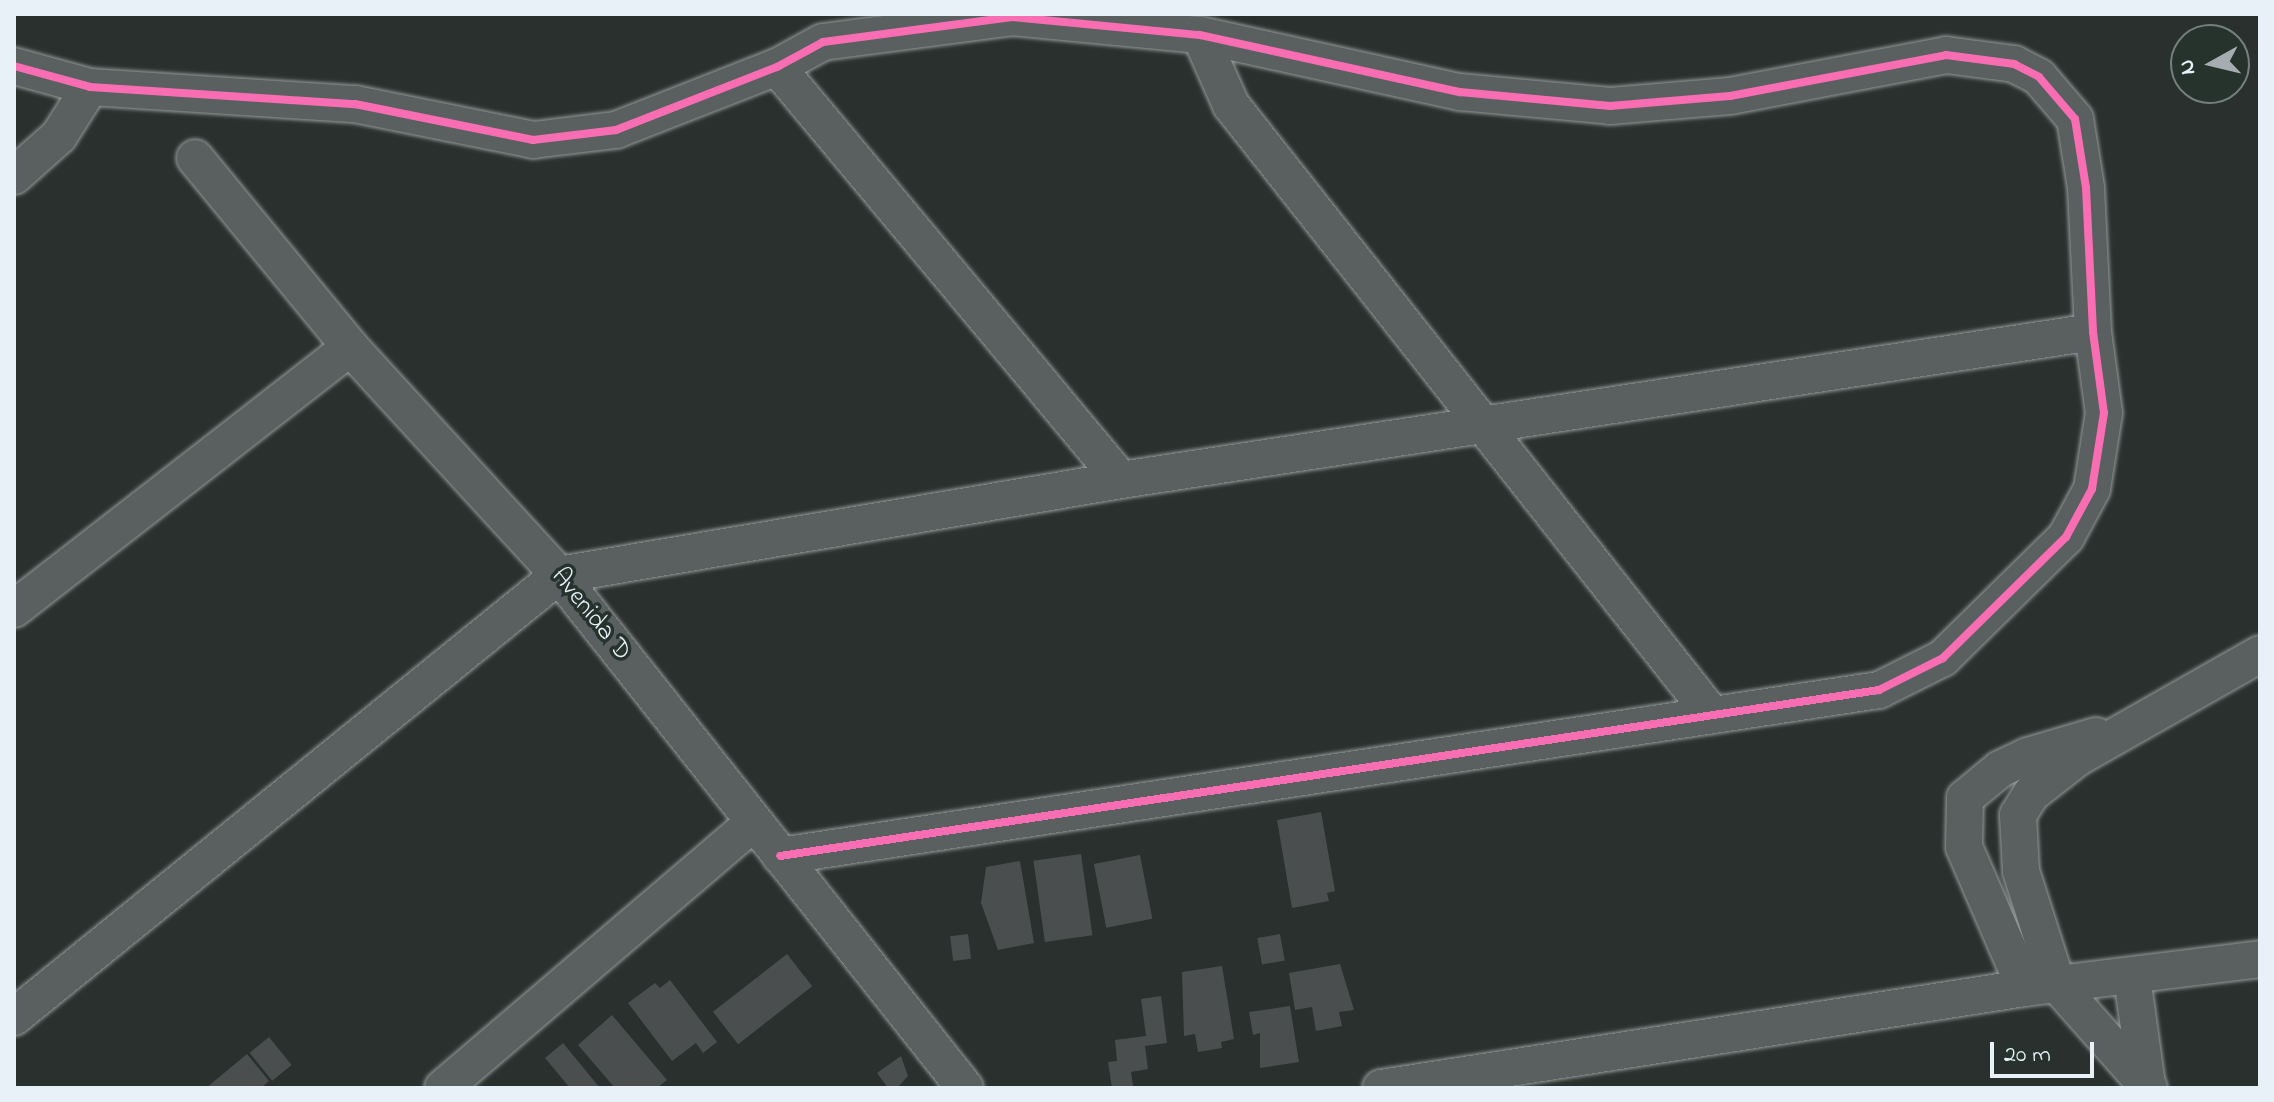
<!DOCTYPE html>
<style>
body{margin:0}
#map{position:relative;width:2274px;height:1102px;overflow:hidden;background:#29302d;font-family:"Indie Flower",sans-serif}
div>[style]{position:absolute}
.building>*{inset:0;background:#4b4e4f;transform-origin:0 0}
.roads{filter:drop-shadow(0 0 2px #959a9a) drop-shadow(0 0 2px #959a9a)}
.minor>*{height:36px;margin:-18px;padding:0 18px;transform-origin:18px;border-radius:18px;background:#5a6060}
.cycleway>*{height:8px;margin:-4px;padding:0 4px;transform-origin:4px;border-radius:4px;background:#f96db3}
span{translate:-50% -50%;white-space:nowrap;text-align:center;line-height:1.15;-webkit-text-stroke:7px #26332d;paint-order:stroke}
.street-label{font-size:26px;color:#e8f1f8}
.frame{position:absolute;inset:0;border:16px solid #e8f1f8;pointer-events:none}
.north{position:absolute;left:2170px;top:24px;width:80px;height:80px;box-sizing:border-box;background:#26332d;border:2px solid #747f7e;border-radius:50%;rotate:262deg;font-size:22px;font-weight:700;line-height:32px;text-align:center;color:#e8f1f8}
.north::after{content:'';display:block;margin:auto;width:28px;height:36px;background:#a5adb1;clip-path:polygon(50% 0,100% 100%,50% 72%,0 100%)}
.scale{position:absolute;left:1990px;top:1042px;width:104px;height:36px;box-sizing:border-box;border:4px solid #e8f1f8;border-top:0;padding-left:10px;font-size:24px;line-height:28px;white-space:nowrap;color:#e8f1f8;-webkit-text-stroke:6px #26332d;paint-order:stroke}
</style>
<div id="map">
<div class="building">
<div style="clip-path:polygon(1321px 812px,1335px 891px,1327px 893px,1329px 901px,1292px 908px,1277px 820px)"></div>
<div style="left:1081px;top:854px;width:82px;height:48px;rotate:82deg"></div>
<div style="left:1140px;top:855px;width:65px;height:47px;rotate:79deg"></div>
<div style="clip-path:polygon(1020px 861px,1034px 943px,998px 950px,981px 903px,986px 867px)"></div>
<div style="left:968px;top:934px;width:25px;height:18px;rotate:83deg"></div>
<div style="left:1280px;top:934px;width:27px;height:23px;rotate:80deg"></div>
<div style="left:787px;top:954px;width:41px;height:94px;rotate:52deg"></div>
<div style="clip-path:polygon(1340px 964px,1354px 1010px,1339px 1012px,1342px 1026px,1316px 1031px,1312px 1007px,1295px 1010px,1289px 973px)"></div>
<div style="clip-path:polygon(1222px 966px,1234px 1039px,1221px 1042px,1222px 1048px,1198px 1052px,1195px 1034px,1184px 1036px,1182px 972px)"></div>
<div style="clip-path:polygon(670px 980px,717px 1042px,703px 1053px,696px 1043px,672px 1061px,628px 1003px,655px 983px,660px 988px)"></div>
<div style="clip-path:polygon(1161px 996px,1167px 1043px,1145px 1046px,1148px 1069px,1131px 1072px,1133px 1086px,1112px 1088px,1108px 1062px,1117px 1061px,1115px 1040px,1146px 1036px,1141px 999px)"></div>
<div style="clip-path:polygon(1290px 1006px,1299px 1062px,1260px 1068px,1260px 1033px,1253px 1035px,1249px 1012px)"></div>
<div style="clip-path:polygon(612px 1015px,667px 1080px,657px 1088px,615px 1088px,578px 1045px)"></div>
<div style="left:269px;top:1037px;width:36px;height:25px;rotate:51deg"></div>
<div style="clip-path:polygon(563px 1043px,600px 1088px,570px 1088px,545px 1058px)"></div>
<div style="clip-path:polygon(247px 1054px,269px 1081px,261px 1088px,206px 1088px)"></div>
<div style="clip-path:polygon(901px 1056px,908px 1076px,897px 1088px,888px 1088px,877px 1073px)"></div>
</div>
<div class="roads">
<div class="minor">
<div style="left:1200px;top:35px;width:77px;rotate:66.1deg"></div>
<div style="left:1231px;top:105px;width:777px;rotate:51.74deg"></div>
<div style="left:14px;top:66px;width:79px;rotate:15.4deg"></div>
<div style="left:90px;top:87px;width:266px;rotate:3.7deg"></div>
<div style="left:355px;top:104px;width:182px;rotate:11.4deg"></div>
<div style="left:533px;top:140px;width:84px;rotate:-6.9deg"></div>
<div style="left:616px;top:130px;width:173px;rotate:-21.4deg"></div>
<div style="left:777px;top:67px;width:52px;rotate:-28.5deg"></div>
<div style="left:823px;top:42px;width:191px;rotate:-7.5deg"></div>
<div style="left:1012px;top:17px;width:189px;rotate:5.5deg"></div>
<div style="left:1200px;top:35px;width:266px;rotate:12.4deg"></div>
<div style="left:1460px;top:92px;width:151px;rotate:5.3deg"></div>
<div style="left:1610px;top:106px;width:120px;rotate:-4.8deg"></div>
<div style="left:1730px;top:96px;width:220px;rotate:-10.7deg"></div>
<div style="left:1946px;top:55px;width:69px;rotate:7.5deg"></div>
<div style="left:2014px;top:64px;width:28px;rotate:27deg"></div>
<div style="left:2039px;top:77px;width:55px;rotate:49.4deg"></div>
<div style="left:2075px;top:119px;width:70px;rotate:80.9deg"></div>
<div style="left:2086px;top:188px;width:144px;rotate:87.2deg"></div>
<div style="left:2093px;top:332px;width:82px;rotate:82.3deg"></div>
<div style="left:2104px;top:413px;width:77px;rotate:99deg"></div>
<div style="left:2092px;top:489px;width:55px;rotate:118.4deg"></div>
<div style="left:2066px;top:537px;width:173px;rotate:135.5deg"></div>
<div style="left:1943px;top:658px;width:72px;rotate:153.4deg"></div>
<div style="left:1879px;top:690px;width:1111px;rotate:171.41deg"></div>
<div style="left:777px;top:67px;width:537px;rotate:50.21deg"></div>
<div style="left:195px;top:158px;width:244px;rotate:50.6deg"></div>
<div style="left:350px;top:347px;width:309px;rotate:47.5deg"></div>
<div style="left:559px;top:575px;width:654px;rotate:51.64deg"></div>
<div style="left:14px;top:176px;width:60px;rotate:-41.6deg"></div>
<div style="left:59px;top:136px;width:58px;rotate:-57.7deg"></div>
<div style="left:14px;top:609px;width:426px;rotate:-37.9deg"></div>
<div style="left:2132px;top:977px;width:109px;rotate:82.1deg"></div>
<div style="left:2025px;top:988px;width:154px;rotate:-113.4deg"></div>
<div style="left:1964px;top:847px;width:49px;rotate:-88.8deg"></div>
<div style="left:1965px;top:798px;width:45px;rotate:-39.6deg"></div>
<div style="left:2000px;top:769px;width:31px;rotate:-25deg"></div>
<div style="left:2028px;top:756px;width:71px;rotate:-16.4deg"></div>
<div style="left:14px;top:1017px;width:702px;rotate:-39.04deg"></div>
<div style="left:559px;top:575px;width:570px;rotate:-9.59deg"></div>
<div style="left:1121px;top:480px;width:983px;rotate:-8.66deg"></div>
<div style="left:443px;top:1088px;width:409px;rotate:-40.5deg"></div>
<div style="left:1381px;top:1088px;width:652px;rotate:-8.83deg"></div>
<div style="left:2025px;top:988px;width:237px;rotate:-7deg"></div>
<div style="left:2149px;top:1088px;width:139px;rotate:-131.5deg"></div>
<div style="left:2057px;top:984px;width:119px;rotate:-107.7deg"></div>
<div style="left:2021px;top:871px;width:56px;rotate:-93.1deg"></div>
<div style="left:2018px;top:815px;width:25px;rotate:-58deg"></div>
<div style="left:2031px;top:794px;width:58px;rotate:-38deg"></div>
<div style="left:2077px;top:758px;width:210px;rotate:-29.6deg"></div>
</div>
</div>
<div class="cycleway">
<div style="left:14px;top:66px;width:79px;rotate:15.4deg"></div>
<div style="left:90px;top:87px;width:266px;rotate:3.7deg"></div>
<div style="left:355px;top:104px;width:182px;rotate:11.4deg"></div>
<div style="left:533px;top:140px;width:84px;rotate:-6.9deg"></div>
<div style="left:616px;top:130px;width:173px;rotate:-21.4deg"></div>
<div style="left:777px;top:67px;width:52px;rotate:-28.5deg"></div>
<div style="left:823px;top:42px;width:191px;rotate:-7.5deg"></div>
<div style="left:1012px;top:17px;width:189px;rotate:5.5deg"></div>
<div style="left:1200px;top:35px;width:266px;rotate:12.4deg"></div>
<div style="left:1460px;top:92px;width:151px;rotate:5.3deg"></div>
<div style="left:1610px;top:106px;width:120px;rotate:-4.8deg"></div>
<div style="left:1730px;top:96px;width:220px;rotate:-10.7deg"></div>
<div style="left:1946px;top:55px;width:69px;rotate:7.5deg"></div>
<div style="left:2014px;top:64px;width:28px;rotate:27deg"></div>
<div style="left:2039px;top:77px;width:55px;rotate:49.4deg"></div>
<div style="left:2075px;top:119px;width:70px;rotate:80.9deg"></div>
<div style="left:2086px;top:188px;width:144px;rotate:87.2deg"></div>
<div style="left:2093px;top:332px;width:82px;rotate:82.3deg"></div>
<div style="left:2104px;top:413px;width:77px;rotate:99deg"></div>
<div style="left:2092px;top:489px;width:55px;rotate:118.4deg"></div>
<div style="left:2066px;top:537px;width:173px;rotate:135.5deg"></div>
<div style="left:1943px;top:658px;width:72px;rotate:153.4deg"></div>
<div style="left:1879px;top:690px;width:1111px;rotate:171.41deg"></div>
</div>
<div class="street-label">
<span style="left:590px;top:615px;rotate:51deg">Avenida D</span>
</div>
<div class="frame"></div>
<div class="north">N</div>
<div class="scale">20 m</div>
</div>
